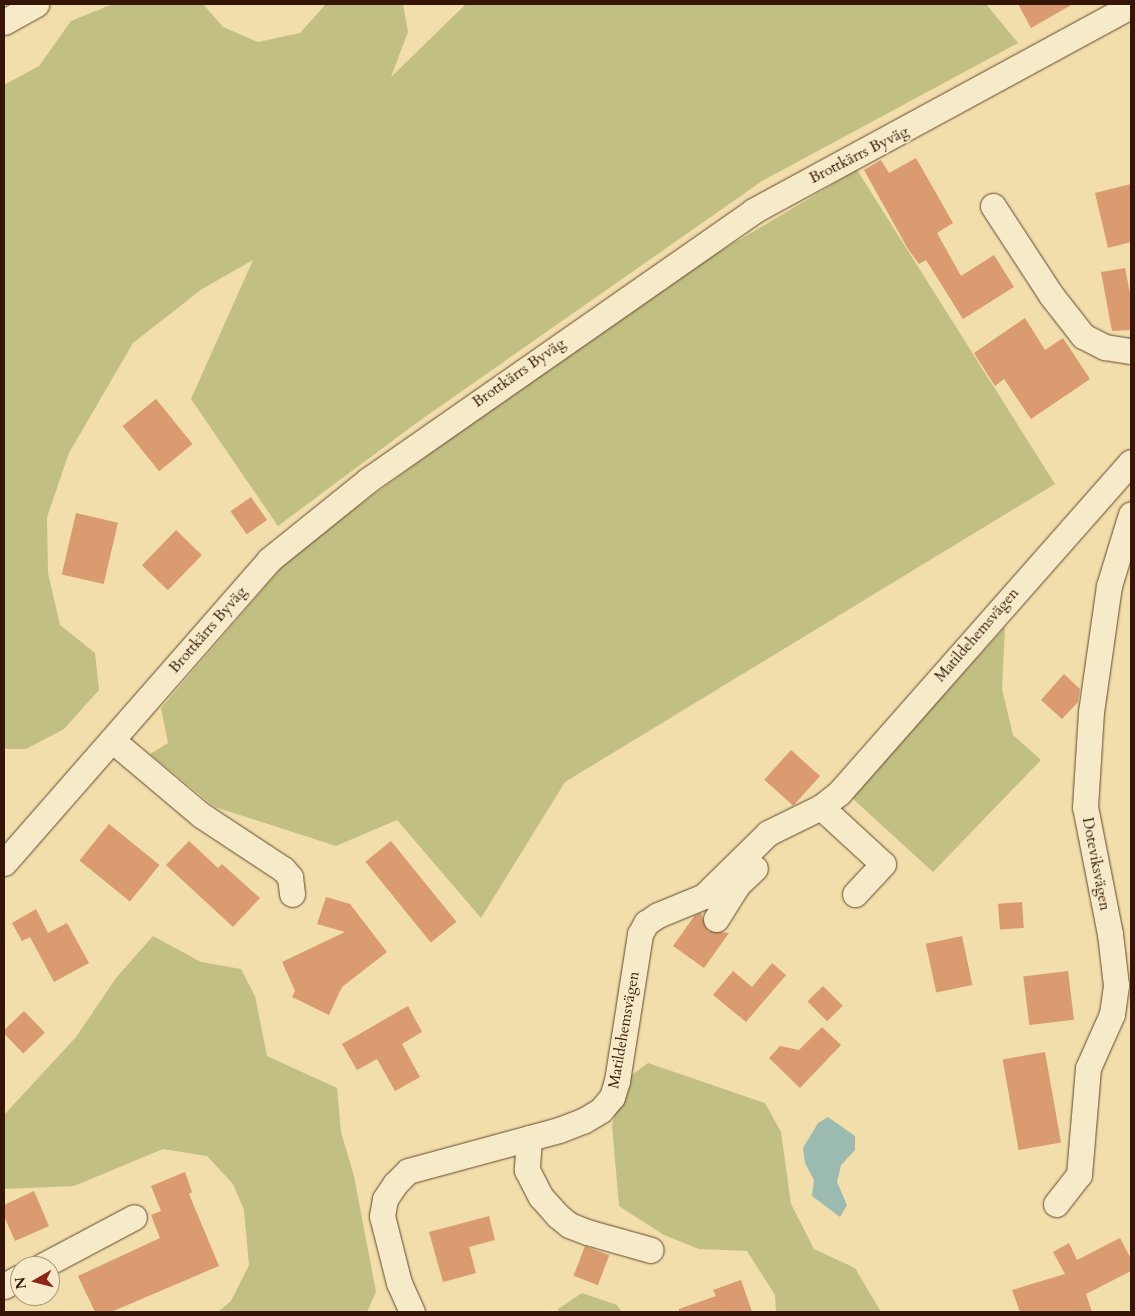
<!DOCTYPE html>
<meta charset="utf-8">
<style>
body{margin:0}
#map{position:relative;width:1135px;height:1316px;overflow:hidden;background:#f1deab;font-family:Cardo,serif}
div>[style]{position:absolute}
.green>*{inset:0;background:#c2bf83}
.water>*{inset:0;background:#9cbbb0}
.building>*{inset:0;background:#d99b6f;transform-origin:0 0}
.roads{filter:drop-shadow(0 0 1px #63472f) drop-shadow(0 0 1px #63472f)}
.minor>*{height:25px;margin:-12.5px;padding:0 12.5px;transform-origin:12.5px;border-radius:12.5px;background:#f6eac8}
span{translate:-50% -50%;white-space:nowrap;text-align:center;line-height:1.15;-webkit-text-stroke:4px #f6eac8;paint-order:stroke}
.street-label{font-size:15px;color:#341506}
.frame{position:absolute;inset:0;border:5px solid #341506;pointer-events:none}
.north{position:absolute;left:10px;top:1256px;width:50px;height:50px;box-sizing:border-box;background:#f6eac8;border:1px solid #a8957a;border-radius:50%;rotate:262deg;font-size:14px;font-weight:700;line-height:20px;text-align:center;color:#341506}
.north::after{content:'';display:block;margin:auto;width:18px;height:22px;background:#8f2418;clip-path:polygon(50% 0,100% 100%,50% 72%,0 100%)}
</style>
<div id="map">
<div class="green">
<div style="clip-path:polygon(113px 4px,203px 4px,223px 27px,258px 42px,300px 33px,326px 4px,403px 4px,408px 32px,391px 77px,466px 4px,986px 4px,1018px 43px,762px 181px,415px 424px,278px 526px,191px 399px,253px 260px,202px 289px,133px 343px,69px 453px,47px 517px,48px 573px,60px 625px,95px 653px,99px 690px,64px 729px,26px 749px,4px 749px,4px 85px,39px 66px,71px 21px)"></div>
<div style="clip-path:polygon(857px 170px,1055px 484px,565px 782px,481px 918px,397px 820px,336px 846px,215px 807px,150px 754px,168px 743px,161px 708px,294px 553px,645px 296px)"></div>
<div style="clip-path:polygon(1005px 627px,1002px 689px,1013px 735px,1041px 760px,933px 872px,851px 797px)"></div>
<div style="clip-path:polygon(153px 936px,201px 962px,241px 969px,255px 996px,267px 1056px,337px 1088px,341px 1132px,354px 1176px,376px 1292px,367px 1312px,218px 1312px,231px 1301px,249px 1265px,244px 1210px,233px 1184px,207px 1156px,163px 1149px,74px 1186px,4px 1189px,4px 1115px,76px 1037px,116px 978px)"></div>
<div style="clip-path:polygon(648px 1063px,765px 1103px,781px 1132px,791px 1204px,814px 1249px,855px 1268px,881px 1312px,776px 1312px,775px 1295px,747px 1251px,699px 1249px,664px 1235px,619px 1206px,612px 1125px,625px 1080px)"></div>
<div style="clip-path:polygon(582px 1293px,617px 1305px,622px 1312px,559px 1312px,558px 1309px)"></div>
</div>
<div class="water">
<div style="clip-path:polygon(828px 1117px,855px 1136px,855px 1150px,841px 1165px,837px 1182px,847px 1205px,840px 1217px,812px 1196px,814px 1180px,805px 1163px,803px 1148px,818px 1123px)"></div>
</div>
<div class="building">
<div style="clip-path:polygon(1018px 4px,1073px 4px,1031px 28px)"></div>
<div style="clip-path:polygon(916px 158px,953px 223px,937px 233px,961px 276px,994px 255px,1014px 287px,963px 319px,926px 260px,919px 264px,908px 249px,864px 170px,881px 160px,889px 173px)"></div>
<div style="clip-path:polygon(1131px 184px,1131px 242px,1108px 248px,1095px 193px)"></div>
<div style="clip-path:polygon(1125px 268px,1131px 298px,1131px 330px,1112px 331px,1101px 272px)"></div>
<div style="clip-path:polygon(1025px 318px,1045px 350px,1063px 338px,1090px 379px,1031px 419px,1004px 379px,995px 386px,974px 353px)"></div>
<div style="left:156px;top:399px;width:58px;height:43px;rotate:51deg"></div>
<div style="left:251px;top:497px;width:28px;height:25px;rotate:55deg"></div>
<div style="left:76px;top:513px;width:43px;height:63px;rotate:13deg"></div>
<div style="left:176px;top:530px;width:36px;height:49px;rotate:44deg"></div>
<div style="clip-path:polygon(1064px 674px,1080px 689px,1078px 702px,1062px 719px,1041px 700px)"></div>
<div style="left:791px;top:750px;width:39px;height:40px;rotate:42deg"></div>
<div style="left:109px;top:824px;width:65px;height:47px;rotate:39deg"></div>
<div style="clip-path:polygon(189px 841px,218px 868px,222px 864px,260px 898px,233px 927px,166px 865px)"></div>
<div style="left:391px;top:841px;width:104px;height:33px;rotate:51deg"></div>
<div style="clip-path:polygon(326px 897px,350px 904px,387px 952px,342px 987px,329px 1015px,292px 997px,295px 991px,282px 962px,345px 932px,317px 924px)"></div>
<div style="left:1022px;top:902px;width:26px;height:24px;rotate:86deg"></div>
<div style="clip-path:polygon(36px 909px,48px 933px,67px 923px,89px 963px,54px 982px,30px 937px,22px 941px,12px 923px)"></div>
<div style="clip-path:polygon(701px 913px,708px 931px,729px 933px,704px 968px,673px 946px,695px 915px)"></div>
<div style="left:962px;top:936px;width:50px;height:37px;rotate:78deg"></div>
<div style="clip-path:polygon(772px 963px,786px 975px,746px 1022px,713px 995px,733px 971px,752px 987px)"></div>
<div style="left:1068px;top:971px;width:49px;height:45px;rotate:83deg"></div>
<div style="left:823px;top:986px;width:28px;height:22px;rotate:45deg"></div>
<div style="clip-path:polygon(408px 1006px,422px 1032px,402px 1044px,420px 1077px,395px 1091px,377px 1059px,357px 1070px,342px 1044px)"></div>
<div style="left:24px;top:1011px;width:30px;height:30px;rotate:46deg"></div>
<div style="clip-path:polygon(822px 1027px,841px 1045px,800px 1088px,769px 1058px,780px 1046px,799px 1050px)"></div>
<div style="left:1045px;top:1052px;width:92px;height:43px;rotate:80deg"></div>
<div style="clip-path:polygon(185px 1172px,192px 1192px,189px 1194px,219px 1266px,111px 1312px,95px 1312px,78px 1276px,160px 1238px,151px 1215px,161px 1211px,151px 1186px)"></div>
<div style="clip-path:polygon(34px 1191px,49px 1226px,15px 1241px,4px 1216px,4px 1205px)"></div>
<div style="clip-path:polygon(489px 1216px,495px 1240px,469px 1247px,476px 1273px,443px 1282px,429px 1232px)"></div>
<div style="clip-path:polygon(1120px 1238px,1131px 1259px,1131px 1271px,1086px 1294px,1092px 1312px,1020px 1312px,1012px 1290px,1065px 1274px,1053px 1252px,1069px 1243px,1077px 1260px)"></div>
<div style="left:585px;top:1246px;width:26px;height:32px;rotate:21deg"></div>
<div style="clip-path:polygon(741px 1280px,752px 1312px,679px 1312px,679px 1309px,716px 1296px,713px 1290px)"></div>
</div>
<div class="roads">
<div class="minor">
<div style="left:4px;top:22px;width:37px;rotate:-29deg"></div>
<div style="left:993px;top:206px;width:106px;rotate:56.9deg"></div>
<div style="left:1051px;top:295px;width:52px;rotate:52deg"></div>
<div style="left:1083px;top:336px;width:25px;rotate:27deg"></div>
<div style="left:1105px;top:347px;width:26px;rotate:9deg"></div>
<div style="left:112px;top:740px;width:116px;rotate:40.1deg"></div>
<div style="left:201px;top:815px;width:98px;rotate:33.4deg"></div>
<div style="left:283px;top:869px;width:11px;rotate:49deg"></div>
<div style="left:290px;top:877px;width:17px;rotate:83deg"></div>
<div style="left:821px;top:807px;width:84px;rotate:42.6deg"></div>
<div style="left:883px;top:864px;width:41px;rotate:133deg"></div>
<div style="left:4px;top:863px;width:403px;rotate:-48.8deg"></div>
<div style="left:269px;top:560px;width:127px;rotate:-38.9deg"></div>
<div style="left:368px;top:480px;width:470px;rotate:-34.9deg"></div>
<div style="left:753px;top:211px;width:430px;rotate:-28.5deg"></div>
<div style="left:716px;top:919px;width:41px;rotate:-57.8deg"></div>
<div style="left:738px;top:884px;width:23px;rotate:-43deg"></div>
<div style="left:529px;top:1138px;width:32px;rotate:94deg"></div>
<div style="left:527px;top:1170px;width:30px;rotate:63deg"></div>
<div style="left:541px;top:1197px;width:25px;rotate:48deg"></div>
<div style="left:558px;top:1216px;width:14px;rotate:39deg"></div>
<div style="left:569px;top:1225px;width:19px;rotate:21deg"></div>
<div style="left:587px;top:1232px;width:66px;rotate:15.7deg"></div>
<div style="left:1056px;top:1204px;width:37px;rotate:-52deg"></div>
<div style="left:1079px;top:1175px;width:107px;rotate:-85.2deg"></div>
<div style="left:1088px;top:1068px;width:59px;rotate:-66deg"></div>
<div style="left:1112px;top:1014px;width:29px;rotate:-82deg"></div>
<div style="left:1116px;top:985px;width:51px;rotate:-96.7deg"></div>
<div style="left:1110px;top:934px;width:129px;rotate:-101.1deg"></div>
<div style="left:1085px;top:807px;width:95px;rotate:-86.4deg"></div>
<div style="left:1091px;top:712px;width:127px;rotate:-81.9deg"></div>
<div style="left:1109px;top:586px;width:75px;rotate:-73deg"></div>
<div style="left:42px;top:1266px;width:104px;rotate:-28deg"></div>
<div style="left:4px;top:1286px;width:18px;rotate:-29deg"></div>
<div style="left:412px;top:1312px;width:32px;rotate:-114deg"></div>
<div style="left:399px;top:1283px;width:69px;rotate:-104.2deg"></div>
<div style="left:382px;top:1216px;width:17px;rotate:-80deg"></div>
<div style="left:385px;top:1199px;width:18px;rotate:-56deg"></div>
<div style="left:395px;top:1184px;width:18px;rotate:-45deg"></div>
<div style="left:408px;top:1171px;width:156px;rotate:-15.2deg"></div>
<div style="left:559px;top:1130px;width:26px;rotate:-21deg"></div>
<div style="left:583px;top:1121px;width:21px;rotate:-31deg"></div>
<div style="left:601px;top:1110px;width:17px;rotate:-50deg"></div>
<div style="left:612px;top:1097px;width:17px;rotate:-73deg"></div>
<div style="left:617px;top:1081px;width:149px;rotate:-81.1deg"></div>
<div style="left:640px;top:934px;width:13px;rotate:-61deg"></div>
<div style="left:646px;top:923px;width:14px;rotate:-34deg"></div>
<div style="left:658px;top:915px;width:50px;rotate:-22.4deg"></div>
<div style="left:704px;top:896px;width:90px;rotate:-44.5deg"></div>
<div style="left:768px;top:833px;width:59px;rotate:-26.1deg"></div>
<div style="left:821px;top:807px;width:23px;rotate:-38deg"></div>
<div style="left:839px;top:793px;width:441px;rotate:-48.6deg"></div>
</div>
</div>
<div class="street-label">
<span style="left:859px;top:155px;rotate:-27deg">Brottkärrs Byväg</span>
<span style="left:519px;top:373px;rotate:-35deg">Brottkärrs Byväg</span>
<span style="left:208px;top:630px;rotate:-49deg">Brottkärrs Byväg</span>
<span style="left:977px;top:635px;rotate:-49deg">Matildehemsvägen</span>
<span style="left:1096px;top:864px;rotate:79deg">Doteviksvägen</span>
<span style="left:624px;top:1030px;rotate:-80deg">Matildehemsvägen</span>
</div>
<div class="frame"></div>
<div class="north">N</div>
</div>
